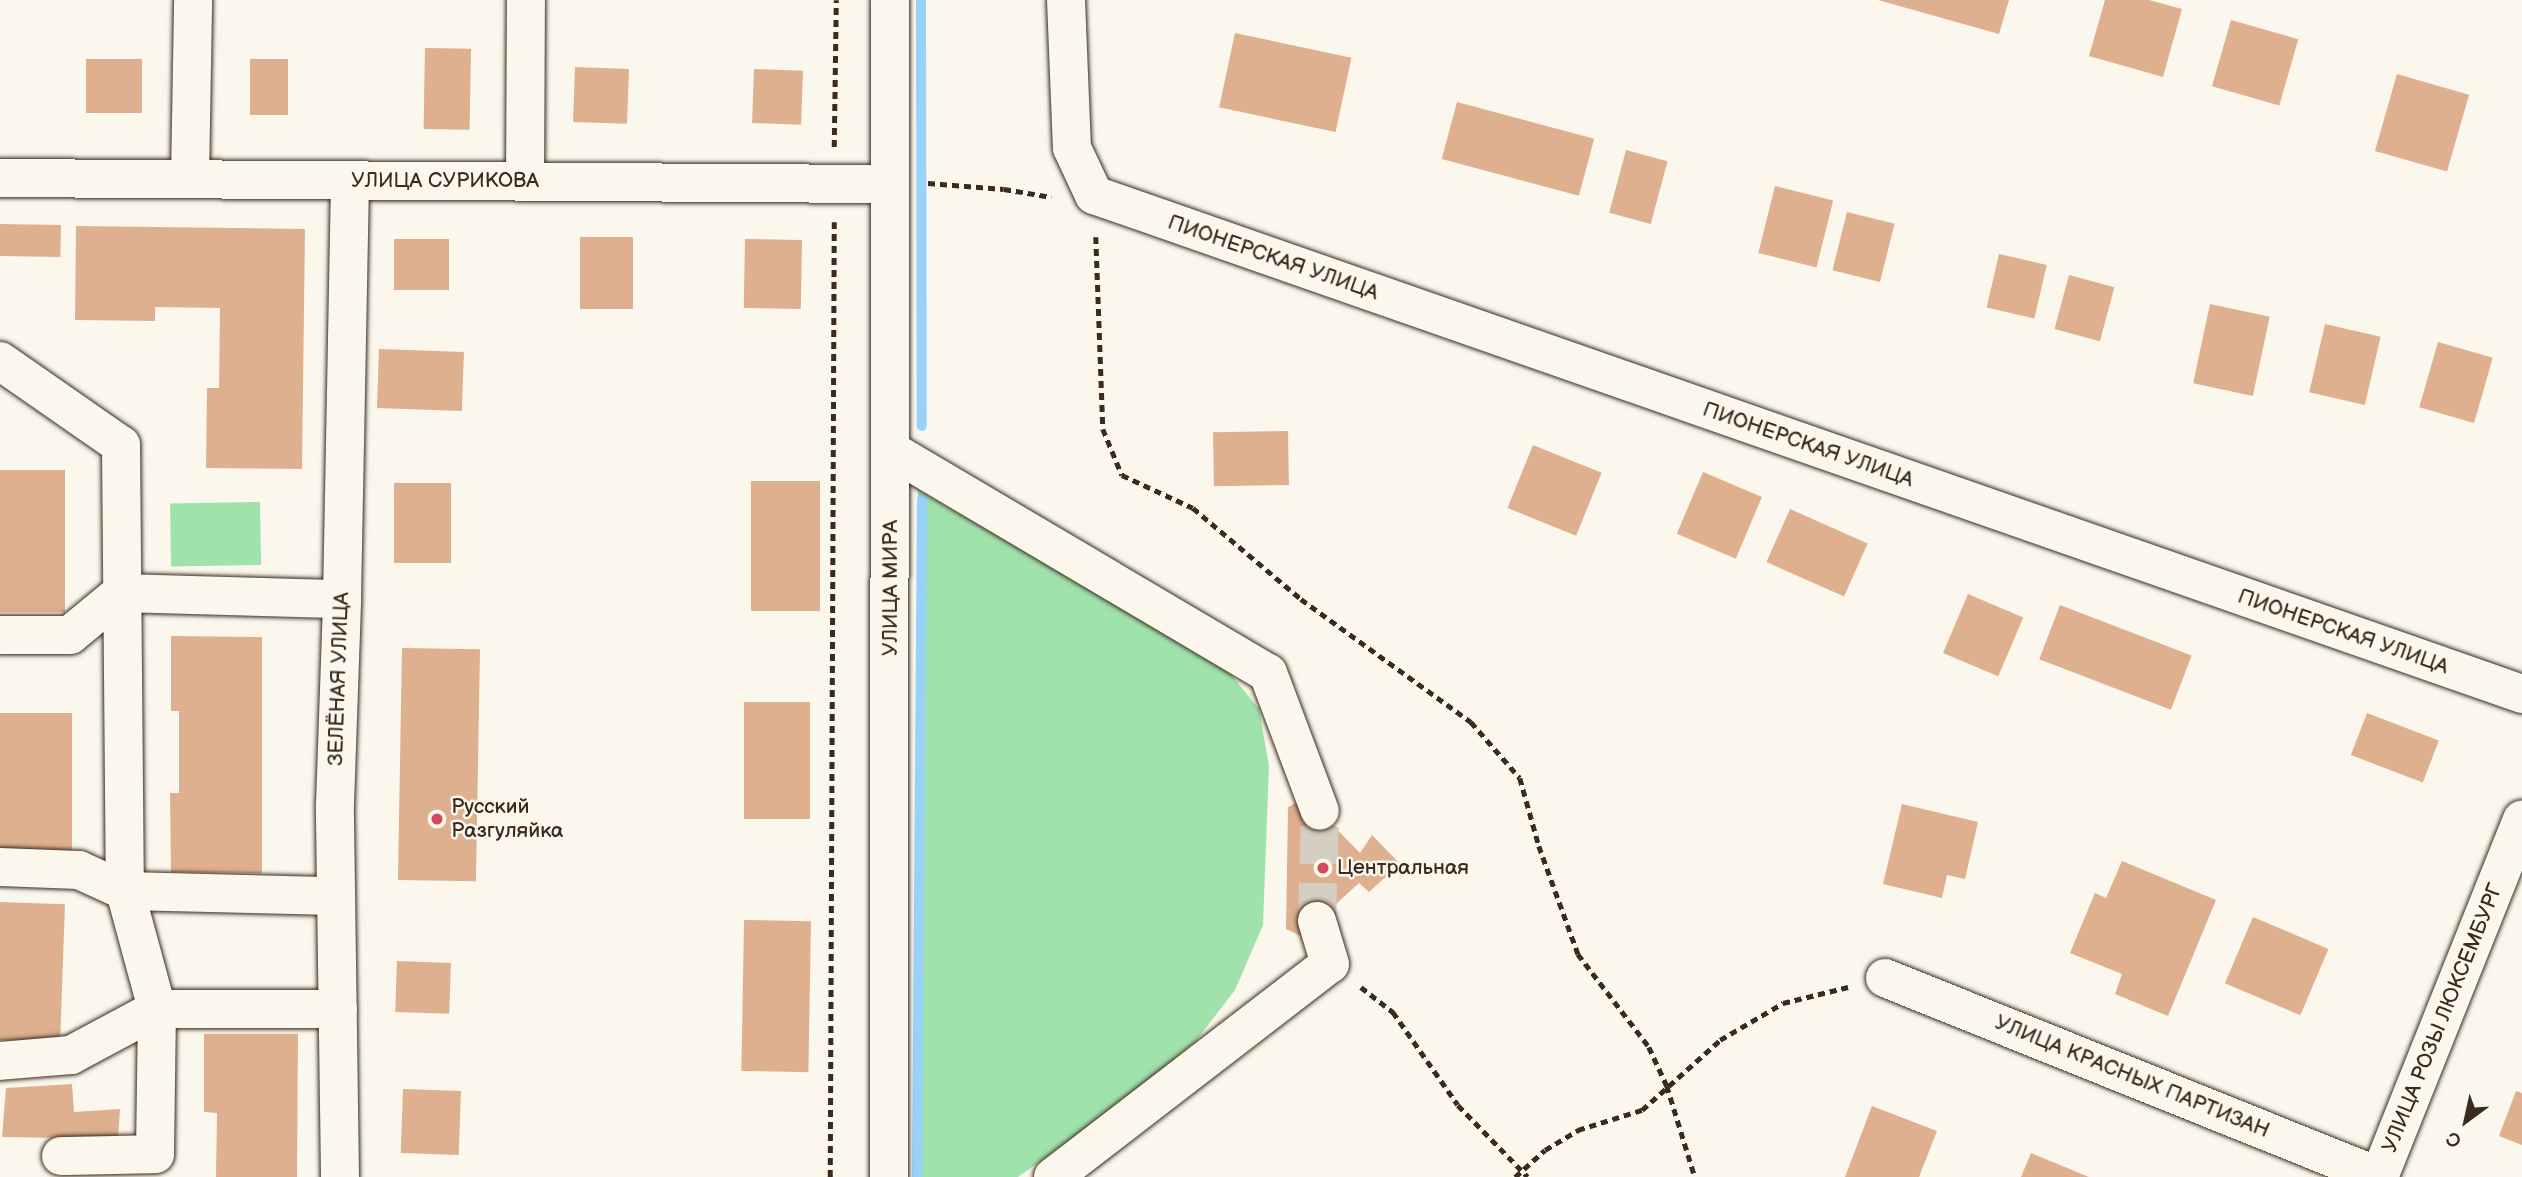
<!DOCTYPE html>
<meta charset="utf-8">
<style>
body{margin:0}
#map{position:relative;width:2522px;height:1177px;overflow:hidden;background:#fbf7ec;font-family:"Balsamiq Sans",sans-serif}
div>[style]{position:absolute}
.green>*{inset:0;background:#a0e2ac;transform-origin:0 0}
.stream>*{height:10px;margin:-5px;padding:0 5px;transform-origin:5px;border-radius:5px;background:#98d2f8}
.building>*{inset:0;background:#deb08f;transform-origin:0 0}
.minor-tunnel>*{height:38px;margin-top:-19px;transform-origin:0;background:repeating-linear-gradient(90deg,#d5cec3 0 38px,transparent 0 57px)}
.path>*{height:4.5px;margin-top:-2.25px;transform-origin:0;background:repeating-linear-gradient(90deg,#3b2a1e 0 7px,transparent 0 12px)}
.roads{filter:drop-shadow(0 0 2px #3b2a1e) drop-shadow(0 0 2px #3b2a1e)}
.minor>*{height:38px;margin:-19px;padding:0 19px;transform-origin:19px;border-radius:19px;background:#fbf7ec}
.major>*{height:38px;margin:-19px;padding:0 19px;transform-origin:19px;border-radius:19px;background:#fbf7ec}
.dots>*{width:19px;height:19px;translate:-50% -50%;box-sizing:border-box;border:4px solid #fbf7ec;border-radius:50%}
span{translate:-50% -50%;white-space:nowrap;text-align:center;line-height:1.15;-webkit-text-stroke:5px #fbf7ec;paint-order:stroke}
.street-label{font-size:21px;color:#3b2a1e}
.poi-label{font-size:21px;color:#3b2a1e}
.left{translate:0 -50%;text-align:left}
.north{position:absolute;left:2431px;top:1086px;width:70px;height:70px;-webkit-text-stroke:5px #fbf7ec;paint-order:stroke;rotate:213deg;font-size:19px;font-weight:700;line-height:28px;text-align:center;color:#3b2a1e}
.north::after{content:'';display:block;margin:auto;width:24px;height:32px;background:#3b2a1e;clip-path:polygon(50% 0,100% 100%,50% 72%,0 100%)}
</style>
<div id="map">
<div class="green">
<div style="clip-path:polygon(918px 490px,1224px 666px,1259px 709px,1269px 766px,1263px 925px,1235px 990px,1195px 1042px,1125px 1101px,1018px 1177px,915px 1177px)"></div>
<div style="left:260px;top:502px;width:63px;height:90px;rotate:89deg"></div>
</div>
<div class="stream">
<div style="left:921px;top:0;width:426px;rotate:89.9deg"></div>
<div style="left:917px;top:1177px;width:678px;rotate:-89.58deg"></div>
</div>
<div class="building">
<div style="clip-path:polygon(1878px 0,2009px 0,1999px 34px)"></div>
<div style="clip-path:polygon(2105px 0,2149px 0,2182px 9px,2163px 77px,2089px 56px)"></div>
<div style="left:2231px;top:20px;width:70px;height:69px;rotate:16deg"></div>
<div style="left:1235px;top:33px;width:119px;height:76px;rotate:12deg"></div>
<div style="left:425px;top:48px;width:46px;height:81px;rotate:1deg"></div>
<div style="left:86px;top:59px;width:56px;height:54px"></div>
<div style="left:250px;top:59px;width:38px;height:56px"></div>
<div style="left:575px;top:67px;width:54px;height:55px;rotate:2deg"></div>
<div style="left:754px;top:69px;width:49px;height:54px;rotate:2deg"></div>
<div style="left:2397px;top:74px;width:75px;height:80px;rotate:16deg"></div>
<div style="left:1457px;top:102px;width:142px;height:59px;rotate:15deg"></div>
<div style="left:1626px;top:150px;width:43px;height:65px;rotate:15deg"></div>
<div style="left:1775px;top:186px;width:60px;height:69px;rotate:14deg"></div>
<div style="left:1847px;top:212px;width:49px;height:60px;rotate:14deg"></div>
<div style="left:0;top:224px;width:61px;height:32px;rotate:1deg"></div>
<div style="clip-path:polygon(76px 226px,305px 229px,302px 469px,206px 468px,207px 388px,219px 388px,220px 308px,155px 307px,155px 321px,75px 320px)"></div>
<div style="left:580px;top:237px;width:53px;height:72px"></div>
<div style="left:394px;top:239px;width:55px;height:51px"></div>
<div style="left:745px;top:239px;width:57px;height:69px;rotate:1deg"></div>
<div style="left:1999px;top:254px;width:49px;height:55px;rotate:13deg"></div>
<div style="left:2069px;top:275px;width:47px;height:56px;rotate:15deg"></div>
<div style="left:2210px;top:304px;width:61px;height:81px;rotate:12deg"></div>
<div style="left:2325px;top:324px;width:57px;height:70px;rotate:13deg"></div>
<div style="left:2438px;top:342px;width:57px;height:68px;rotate:16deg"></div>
<div style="left:379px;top:349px;width:85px;height:59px;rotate:2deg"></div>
<div style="left:1288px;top:431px;width:54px;height:75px;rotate:89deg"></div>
<div style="left:1533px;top:445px;width:74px;height:68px;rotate:22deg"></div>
<div style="left:0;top:470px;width:65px;height:142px"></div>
<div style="left:1703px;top:472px;width:64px;height:67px;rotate:23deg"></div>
<div style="left:751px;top:481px;width:69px;height:130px"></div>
<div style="left:394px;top:483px;width:57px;height:80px"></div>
<div style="left:1790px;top:509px;width:85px;height:58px;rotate:24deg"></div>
<div style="left:1968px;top:594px;width:60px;height:64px;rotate:23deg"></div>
<div style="left:2060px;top:605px;width:141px;height:58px;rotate:21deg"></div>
<div style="clip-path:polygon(171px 636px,262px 637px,262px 873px,171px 872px,170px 793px,179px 793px,179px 711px,171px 711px)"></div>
<div style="left:402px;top:648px;width:78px;height:232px;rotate:1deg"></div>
<div style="left:744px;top:702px;width:66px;height:117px"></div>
<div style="left:0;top:713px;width:72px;height:141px"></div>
<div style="left:2367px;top:713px;width:77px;height:45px;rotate:21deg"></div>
<div style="clip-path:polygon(1306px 798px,1360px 853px,1372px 835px,1400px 864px,1369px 892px,1359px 883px,1301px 936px,1286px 929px,1288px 807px)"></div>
<div style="clip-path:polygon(1902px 804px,1978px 822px,1965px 879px,1947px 875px,1942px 898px,1883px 884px)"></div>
<div style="clip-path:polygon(2122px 861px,2216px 900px,2168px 1016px,2115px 994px,2122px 974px,2070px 953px,2095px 893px,2106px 898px)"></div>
<div style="left:0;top:902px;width:65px;height:138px;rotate:2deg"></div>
<div style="left:2253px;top:917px;width:82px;height:72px;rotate:23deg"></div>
<div style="left:744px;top:920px;width:67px;height:151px;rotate:1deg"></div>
<div style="left:397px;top:961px;width:54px;height:51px;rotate:2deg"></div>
<div style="clip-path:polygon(204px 1034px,298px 1034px,297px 1177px,216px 1177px,217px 1113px,204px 1112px)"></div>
<div style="clip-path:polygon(72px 1084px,74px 1112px,120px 1109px,118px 1139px,2px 1137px,6px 1088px)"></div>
<div style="left:403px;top:1089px;width:58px;height:64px;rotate:2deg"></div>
<div style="clip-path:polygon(2516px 1091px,2522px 1093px,2522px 1145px,2499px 1136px)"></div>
<div style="clip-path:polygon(1872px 1106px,1937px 1131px,1919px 1177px,1845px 1177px)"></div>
<div style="clip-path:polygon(2031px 1153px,2089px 1177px,2021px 1177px)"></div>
</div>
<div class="minor-tunnel">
<div style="left:1317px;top:921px;width:110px;rotate:-88.4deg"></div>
</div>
<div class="path">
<div style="left:834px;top:147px;width:147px;rotate:-89.2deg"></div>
<div style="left:928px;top:183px;width:76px;rotate:4.5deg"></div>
<div style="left:1004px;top:189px;width:48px;rotate:9.7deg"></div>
<div style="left:1096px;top:237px;width:192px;rotate:87.9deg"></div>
<div style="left:1103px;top:429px;width:50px;rotate:67.6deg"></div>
<div style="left:1122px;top:475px;width:78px;rotate:24.9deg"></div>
<div style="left:1193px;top:508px;width:141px;rotate:40.1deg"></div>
<div style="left:1301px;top:599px;width:210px;rotate:35.9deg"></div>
<div style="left:1471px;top:722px;width:74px;rotate:48.8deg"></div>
<div style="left:1520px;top:778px;width:71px;rotate:74.4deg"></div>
<div style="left:1539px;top:846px;width:115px;rotate:70.1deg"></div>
<div style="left:1578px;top:954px;width:117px;rotate:52.6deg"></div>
<div style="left:1649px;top:1047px;width:43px;rotate:65.2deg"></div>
<div style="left:1667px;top:1086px;width:95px;rotate:72.9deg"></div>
<div style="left:1361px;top:987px;width:41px;rotate:38deg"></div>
<div style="left:1393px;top:1012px;width:113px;rotate:55deg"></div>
<div style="left:1458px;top:1105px;width:100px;rotate:45.8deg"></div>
<div style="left:830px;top:1177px;width:955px;rotate:-89.76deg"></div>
<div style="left:1515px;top:1177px;width:40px;rotate:-42deg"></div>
<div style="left:1545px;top:1150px;width:39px;rotate:-31deg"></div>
<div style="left:1578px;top:1130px;width:67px;rotate:-17.4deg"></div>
<div style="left:1642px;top:1110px;width:105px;rotate:-41.9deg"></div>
<div style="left:1720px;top:1040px;width:73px;rotate:-30.4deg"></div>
<div style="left:1783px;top:1003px;width:67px;rotate:-13.8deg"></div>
</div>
<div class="roads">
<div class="minor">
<div style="left:1066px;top:0;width:148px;rotate:87.7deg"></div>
<div style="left:1072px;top:148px;width:52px;rotate:64.9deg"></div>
<div style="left:1094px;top:195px;width:1513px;rotate:19.26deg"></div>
<div style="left:0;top:178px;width:889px;rotate:0.39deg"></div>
<div style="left:190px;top:179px;width:179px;rotate:-89deg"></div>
<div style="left:525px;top:181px;width:181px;rotate:-89.7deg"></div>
<div style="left:0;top:361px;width:147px;rotate:34.8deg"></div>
<div style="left:121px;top:445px;width:446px;rotate:89.5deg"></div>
<div style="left:125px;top:891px;width:122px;rotate:74.8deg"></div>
<div style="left:157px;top:1009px;width:98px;rotate:151.9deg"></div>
<div style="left:71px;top:1055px;width:71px;rotate:175.2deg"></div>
<div style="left:892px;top:451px;width:437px;rotate:30.6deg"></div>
<div style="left:1268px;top:673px;width:147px;rotate:69.4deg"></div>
<div style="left:0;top:635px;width:70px"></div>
<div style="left:70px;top:635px;width:66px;rotate:-39.5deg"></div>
<div style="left:121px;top:593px;width:221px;rotate:1.6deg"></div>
<div style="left:0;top:867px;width:79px;rotate:2.2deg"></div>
<div style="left:79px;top:870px;width:51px;rotate:24.5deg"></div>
<div style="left:125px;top:891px;width:211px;rotate:1.4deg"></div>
<div style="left:1885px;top:978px;width:534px;rotate:21.9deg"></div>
<div style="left:61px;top:1156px;width:94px;rotate:-1.2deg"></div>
<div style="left:155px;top:1154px;width:145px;rotate:-89.2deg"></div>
<div style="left:157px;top:1009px;width:181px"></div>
<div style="left:340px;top:1177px;width:373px;rotate:-90.8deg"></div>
<div style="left:335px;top:804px;width:205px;rotate:-88deg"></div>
<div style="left:342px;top:599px;width:418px;rotate:-88.9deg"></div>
<div style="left:1053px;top:1177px;width:349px;rotate:-37.6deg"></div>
<div style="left:1330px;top:964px;width:45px;rotate:-106.8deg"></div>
<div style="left:2379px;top:1177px;width:385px;rotate:-68.2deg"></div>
</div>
<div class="major">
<div style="left:889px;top:1177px;width:1177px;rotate:-89.95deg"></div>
</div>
</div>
<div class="dots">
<div style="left:437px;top:819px;background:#d1495b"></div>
<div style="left:1323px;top:868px;background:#d1495b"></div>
</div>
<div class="street-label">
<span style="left:445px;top:181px">УЛИЦА СУРИКОВА</span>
<span style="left:1273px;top:258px;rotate:19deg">ПИОНЕРСКАЯ УЛИЦА</span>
<span style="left:1808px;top:445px;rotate:19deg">ПИОНЕРСКАЯ УЛИЦА</span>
<span style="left:891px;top:588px;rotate:-90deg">УЛИЦА МИРА</span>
<span style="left:2343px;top:632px;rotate:19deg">ПИОНЕРСКАЯ УЛИЦА</span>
<span style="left:339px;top:679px;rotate:-88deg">ЗЕЛЁНАЯ УЛИЦА</span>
<span style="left:2443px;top:1018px;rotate:-68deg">УЛИЦА РОЗЫ ЛЮКСЕМБУРГ</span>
<span style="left:2132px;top:1077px;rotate:22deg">УЛИЦА КРАСНЫХ ПАРТИЗАН</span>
</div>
<div class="poi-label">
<span class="left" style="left:451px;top:819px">Русский<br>Разгуляйка</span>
<span class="left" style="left:1337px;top:868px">Центральная</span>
</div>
<div class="north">С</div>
</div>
